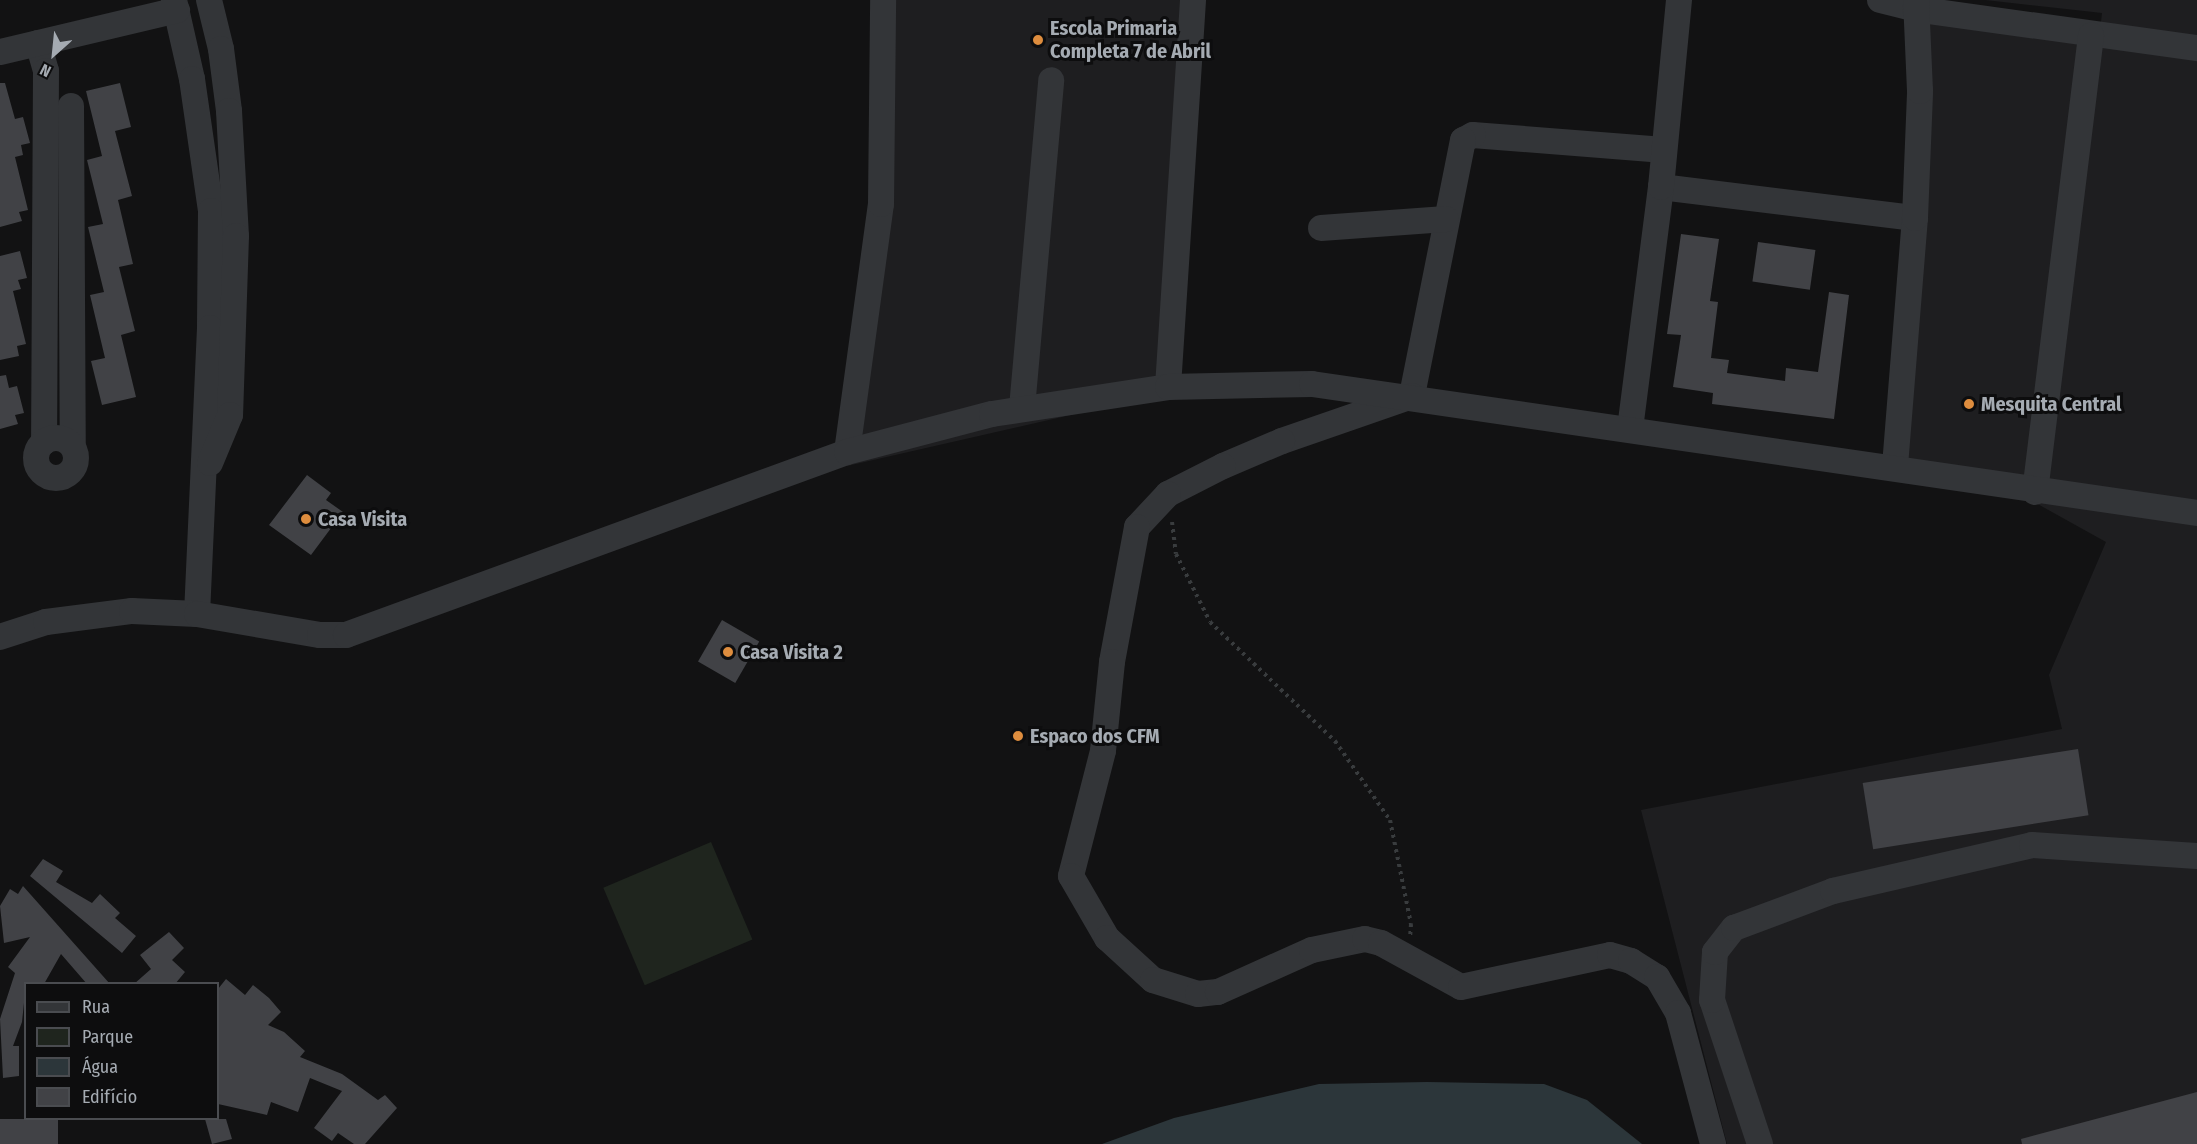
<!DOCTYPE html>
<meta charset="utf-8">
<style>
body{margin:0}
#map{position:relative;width:2197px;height:1144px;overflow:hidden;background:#121213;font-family:"Fira Sans Condensed",sans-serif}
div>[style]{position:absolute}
.built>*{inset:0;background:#1e1e20}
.green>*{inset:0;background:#1f251e;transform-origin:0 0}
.water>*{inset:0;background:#2c363a}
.building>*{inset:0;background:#414246;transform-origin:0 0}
.path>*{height:4px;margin-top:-2px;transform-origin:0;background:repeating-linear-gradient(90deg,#393c3e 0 3px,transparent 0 7.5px)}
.minor>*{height:26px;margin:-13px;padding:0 13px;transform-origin:13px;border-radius:13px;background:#333538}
.minor>.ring{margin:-13px;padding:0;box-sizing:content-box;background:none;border:26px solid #333538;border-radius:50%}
.dots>*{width:16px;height:16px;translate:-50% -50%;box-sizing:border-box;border:3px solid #0d0d0e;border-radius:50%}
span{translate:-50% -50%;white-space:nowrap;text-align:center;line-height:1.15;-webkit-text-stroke:6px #0d0d0e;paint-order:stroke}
.poi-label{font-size:20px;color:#a5abb2;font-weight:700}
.left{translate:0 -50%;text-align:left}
.legend{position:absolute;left:24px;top:982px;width:195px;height:138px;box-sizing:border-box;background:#0d0d0e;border:2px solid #4a4c50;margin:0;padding:8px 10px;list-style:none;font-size:18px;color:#a5abb2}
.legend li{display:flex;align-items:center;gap:12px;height:30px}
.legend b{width:30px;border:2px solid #4a4c50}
.north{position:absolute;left:24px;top:24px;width:60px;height:60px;-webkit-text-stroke:4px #0d0d0e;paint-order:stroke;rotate:207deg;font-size:16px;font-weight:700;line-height:24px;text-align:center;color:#a5abb2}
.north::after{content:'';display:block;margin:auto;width:21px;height:27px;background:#a5abb2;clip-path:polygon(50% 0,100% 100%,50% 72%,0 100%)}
</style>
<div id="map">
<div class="built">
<div style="clip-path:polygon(878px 0,1195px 0,1167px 393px,847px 466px,885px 207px)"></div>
<div style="clip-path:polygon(1985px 0,2197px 0,2197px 1144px,1727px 1144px,1641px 810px,2062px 729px,2049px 675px,2106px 542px,2034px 502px,1898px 469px,1910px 2px,2099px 40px,2102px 13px)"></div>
</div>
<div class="green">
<div style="left:711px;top:842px;width:106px;height:117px;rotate:67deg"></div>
</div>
<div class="water">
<div style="clip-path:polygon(1427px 1082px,1544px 1084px,1587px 1100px,1642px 1144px,1102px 1144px,1174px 1118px,1319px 1084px)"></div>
</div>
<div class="building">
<div style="clip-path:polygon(0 83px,5px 83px,15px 119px,23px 117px,30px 143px,21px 145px,23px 155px,15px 157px,28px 210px,19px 212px,22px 221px,0 227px)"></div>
<div style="clip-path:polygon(120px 83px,131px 127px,115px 131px,132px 196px,118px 200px,133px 264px,119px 267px,135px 331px,121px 335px,136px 397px,102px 405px,91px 361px,105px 358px,90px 295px,104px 292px,88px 227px,103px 224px,87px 160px,102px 156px,86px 91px)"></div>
<div style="clip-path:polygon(1681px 234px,1719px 239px,1710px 301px,1718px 302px,1711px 358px,1729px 360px,1727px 373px,1785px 381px,1786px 368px,1818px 372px,1829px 292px,1849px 295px,1834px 419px,1712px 404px,1713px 393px,1673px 387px,1681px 335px,1667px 334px)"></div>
<div style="left:1758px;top:242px;width:58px;height:40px;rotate:8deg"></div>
<div style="clip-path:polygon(20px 251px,27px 278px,18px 280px,21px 289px,13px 291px,26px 344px,17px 346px,19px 356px,0 360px,0 256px)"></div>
<div style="clip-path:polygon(6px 375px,9px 388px,17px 386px,24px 413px,15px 415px,18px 424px,0 429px,0 376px)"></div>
<div style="clip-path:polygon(307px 475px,331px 493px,326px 500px,343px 512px,311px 555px,269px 525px)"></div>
<div style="left:722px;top:620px;width:43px;height:48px;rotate:30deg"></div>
<div style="left:2078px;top:749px;width:67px;height:218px;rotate:81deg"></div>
<div style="clip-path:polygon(43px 859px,63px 871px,56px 882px,92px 903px,100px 894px,120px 913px,115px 918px,136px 936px,122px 953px,30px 876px)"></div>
<div style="clip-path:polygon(23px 886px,110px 984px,87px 984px,61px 954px,44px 984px,26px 984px,22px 1022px,13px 1046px,19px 1046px,19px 1076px,3px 1078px,0 1019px,15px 973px,8px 967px,30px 937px,4px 943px,0 906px,10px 889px,18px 894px)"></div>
<div style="clip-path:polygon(169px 932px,184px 948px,172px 960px,185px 972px,175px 984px,134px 984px,151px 969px,140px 955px)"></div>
<div style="clip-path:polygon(226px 979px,245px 995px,253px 985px,269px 998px,281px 1012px,268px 1025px,284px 1032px,305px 1051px,300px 1057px,342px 1074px,378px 1100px,385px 1095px,397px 1108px,365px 1144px,354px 1144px,338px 1133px,332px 1141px,314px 1128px,342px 1091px,310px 1078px,298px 1112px,271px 1102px,267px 1115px,218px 1104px,218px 989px)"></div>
<div style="clip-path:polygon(2197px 1092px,2197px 1144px,2022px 1144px,2021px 1139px)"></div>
<div style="left:0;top:1119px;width:58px;height:25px"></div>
<div style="clip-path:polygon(205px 1119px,226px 1119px,232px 1139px,212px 1144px)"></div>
</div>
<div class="path">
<div style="left:1172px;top:522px;width:32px;rotate:83deg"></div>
<div style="left:1176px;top:554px;width:76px;rotate:63.4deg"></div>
<div style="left:1210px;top:622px;width:173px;rotate:43.6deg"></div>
<div style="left:1335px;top:741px;width:96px;rotate:55.2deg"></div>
<div style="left:1390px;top:820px;width:106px;rotate:78.6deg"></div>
<div style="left:1411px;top:924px;width:13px;rotate:94deg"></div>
</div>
<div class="minor">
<div style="left:174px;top:0;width:81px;rotate:77.2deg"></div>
<div style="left:192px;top:79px;width:133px;rotate:81.8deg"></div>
<div style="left:211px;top:211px;width:117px;rotate:90.5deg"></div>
<div style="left:210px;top:328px;width:286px;rotate:92.6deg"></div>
<div style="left:209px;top:0;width:50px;rotate:76.2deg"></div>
<div style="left:221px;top:49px;width:63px;rotate:82.6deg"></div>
<div style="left:229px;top:111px;width:125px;rotate:86.8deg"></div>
<div style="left:236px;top:236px;width:179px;rotate:91.9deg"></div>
<div style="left:230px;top:415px;width:52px;rotate:112.6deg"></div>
<div style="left:1880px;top:0;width:36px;rotate:14deg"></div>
<div style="left:1915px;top:9px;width:285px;rotate:7.9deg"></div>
<div style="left:38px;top:43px;width:29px;rotate:74deg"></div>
<div style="left:46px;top:71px;width:371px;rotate:90.3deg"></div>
<div style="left:0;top:52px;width:182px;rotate:-13.3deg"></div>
<div style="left:71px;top:106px;width:340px;rotate:89.7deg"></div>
<div style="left:1664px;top:150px;width:192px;rotate:-175.5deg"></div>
<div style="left:1473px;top:135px;width:11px;rotate:153deg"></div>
<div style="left:1463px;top:140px;width:261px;rotate:101.3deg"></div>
<div style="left:1412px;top:396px;width:138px;rotate:160.9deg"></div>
<div style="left:1282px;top:441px;width:64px;rotate:157deg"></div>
<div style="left:1223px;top:466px;width:62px;rotate:153deg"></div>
<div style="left:1168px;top:494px;width:45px;rotate:133.2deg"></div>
<div style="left:1137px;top:527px;width:137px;rotate:100.5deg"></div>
<div style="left:1112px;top:662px;width:89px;rotate:95.8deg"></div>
<div style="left:1103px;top:751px;width:129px;rotate:104.4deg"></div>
<div style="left:1071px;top:876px;width:72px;rotate:59.9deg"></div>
<div style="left:1107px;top:938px;width:62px;rotate:42.4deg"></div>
<div style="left:1153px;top:980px;width:47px;rotate:17.3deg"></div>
<div style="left:1198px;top:994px;width:20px;rotate:-6deg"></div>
<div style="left:1218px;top:992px;width:103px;rotate:-24.1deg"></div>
<div style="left:1312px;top:950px;width:54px;rotate:-11.7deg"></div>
<div style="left:1365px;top:939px;width:16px;rotate:14deg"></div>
<div style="left:1381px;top:943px;width:91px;rotate:28.8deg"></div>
<div style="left:1461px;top:987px;width:152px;rotate:-12.1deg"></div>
<div style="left:1610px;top:955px;width:22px;rotate:16deg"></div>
<div style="left:1631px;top:961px;width:31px;rotate:32deg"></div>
<div style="left:1657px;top:977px;width:42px;rotate:59.7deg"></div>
<div style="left:1678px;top:1013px;width:136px;rotate:75deg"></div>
<div style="left:1661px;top:187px;width:256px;rotate:7deg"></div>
<div style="left:1321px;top:228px;width:125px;rotate:-4.1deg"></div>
<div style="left:1168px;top:387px;width:388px;rotate:-86.3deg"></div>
<div style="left:1022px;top:408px;width:329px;rotate:-84.9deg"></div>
<div style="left:1630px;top:429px;width:244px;rotate:-82.7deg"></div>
<div style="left:1661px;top:187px;width:188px;rotate:-84.5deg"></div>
<div class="ring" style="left:36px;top:438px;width:14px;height:14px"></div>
<div style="left:847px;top:452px;width:250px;rotate:-82.2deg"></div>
<div style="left:881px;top:204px;width:204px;rotate:-89.4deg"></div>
<div style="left:1895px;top:466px;width:249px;rotate:-85.4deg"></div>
<div style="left:1915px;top:218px;width:127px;rotate:-87.7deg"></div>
<div style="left:1920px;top:91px;width:91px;rotate:-92.5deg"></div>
<div style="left:2035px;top:492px;width:460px;rotate:-83deg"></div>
<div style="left:0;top:637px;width:48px;rotate:-18.1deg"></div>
<div style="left:46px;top:622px;width:87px;rotate:-7.3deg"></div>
<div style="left:132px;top:611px;width:65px;rotate:2.6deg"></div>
<div style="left:197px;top:614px;width:125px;rotate:9.7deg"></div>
<div style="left:320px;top:635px;width:26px"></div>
<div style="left:346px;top:635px;width:533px;rotate:-20.07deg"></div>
<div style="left:847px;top:452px;width:150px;rotate:-14.7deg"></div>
<div style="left:992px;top:414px;width:178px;rotate:-8.7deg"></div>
<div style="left:1168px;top:387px;width:144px;rotate:-1.2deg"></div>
<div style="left:1312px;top:384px;width:894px;rotate:8.29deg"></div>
<div style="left:1760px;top:1144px;width:152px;rotate:-108.4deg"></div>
<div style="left:1712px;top:1000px;width:48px;rotate:-86.4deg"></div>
<div style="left:1715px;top:952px;width:31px;rotate:-52deg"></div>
<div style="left:1734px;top:928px;width:106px;rotate:-20.5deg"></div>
<div style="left:1833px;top:891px;width:204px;rotate:-13deg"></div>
<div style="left:2032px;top:845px;width:165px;rotate:3.8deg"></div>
</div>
<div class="dots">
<div style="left:1038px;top:40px;background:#de8d3e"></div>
<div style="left:1969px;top:404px;background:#de8d3e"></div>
<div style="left:306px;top:519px;background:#de8d3e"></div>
<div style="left:728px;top:652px;background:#de8d3e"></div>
<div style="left:1018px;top:736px;background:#de8d3e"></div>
</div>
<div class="poi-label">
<span class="left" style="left:1050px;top:40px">Escola Primaria<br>Completa 7 de Abril</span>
<span class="left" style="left:1981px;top:404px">Mesquita Central</span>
<span class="left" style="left:318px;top:519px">Casa Visita</span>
<span class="left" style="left:740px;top:652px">Casa Visita 2</span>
<span class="left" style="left:1030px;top:736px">Espaco dos CFM</span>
</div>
<ul class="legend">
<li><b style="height:8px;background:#333538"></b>Rua</li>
<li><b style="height:16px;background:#1f251e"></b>Parque</li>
<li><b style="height:16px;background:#2c363a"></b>Água</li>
<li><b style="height:16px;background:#414246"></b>Edifício</li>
</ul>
<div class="north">N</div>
</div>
